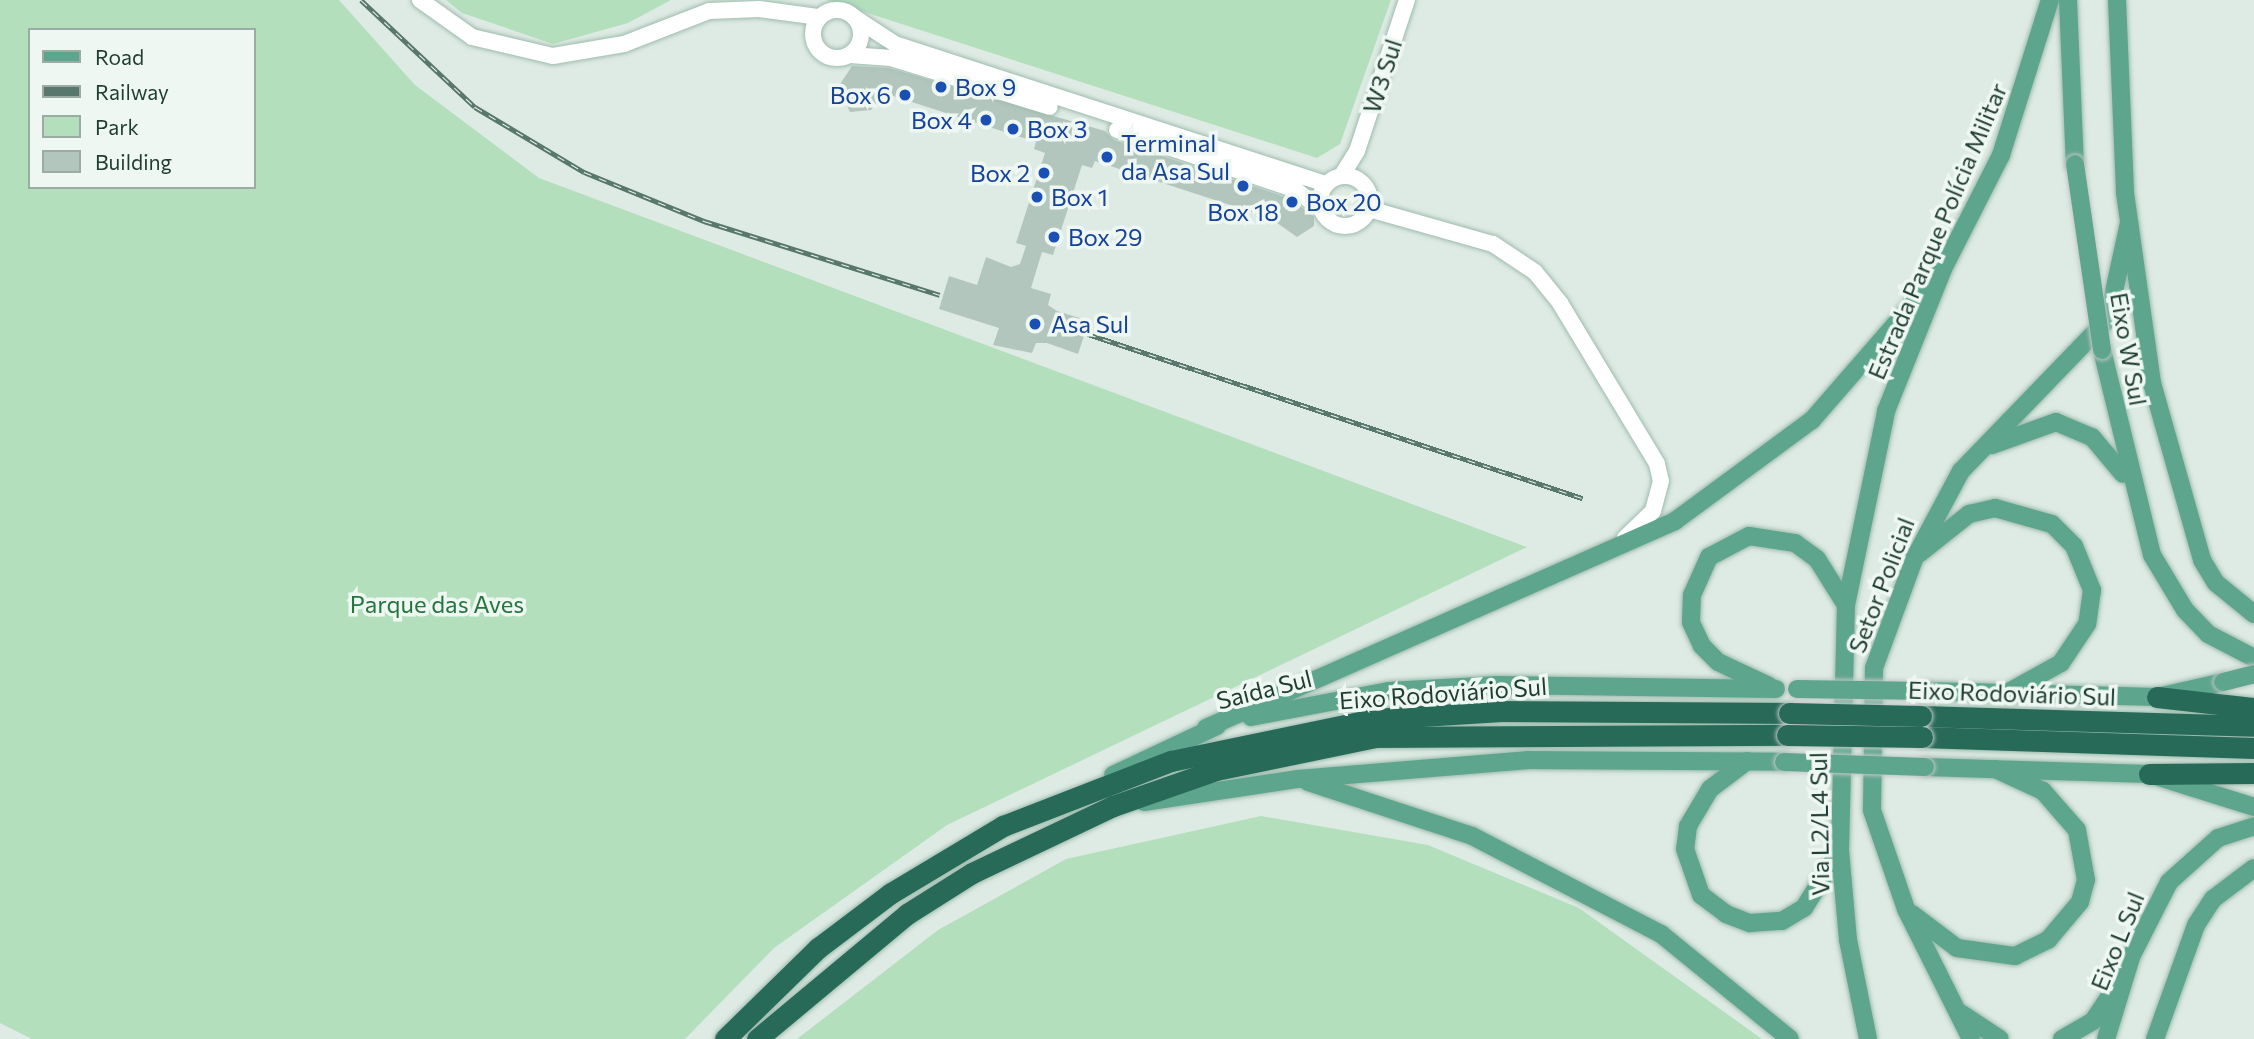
<!DOCTYPE html>
<meta charset="utf-8">
<style>
body{margin:0}
#map{position:relative;width:2254px;height:1039px;overflow:hidden;background:#deebe4;font-family:Commissioner,sans-serif}
div>[style]{position:absolute}
.green>*{inset:0;background:#b4dfbc}
.building>*{inset:0;background:#b3c6bd}
.roads{filter:drop-shadow(0 0 2px #9ebbae) drop-shadow(0 0 2px #9ebbae)}
.secondary>*{height:16px;margin:-8px;padding:0 8px;transform-origin:8px;border-radius:8px;background:#fff}
.secondary>.ring{margin:-8px;padding:0;box-sizing:content-box;background:none;border:16px solid #fff;border-radius:50%}
.primary>*{height:18px;margin:-9px;padding:0 9px;transform-origin:9px;border-radius:9px;background:#5ea58d}
.highway>*{height:21px;margin:-10.5px;padding:0 10.5px;transform-origin:10.5px;border-radius:10.5px;background:#276a58}
.rail>*{height:5px;margin-top:-2.5px;transform-origin:0;background:repeating-linear-gradient(90deg,#eef7f2 0 8px,#58786d 0 16px);box-sizing:border-box;border-block:2px solid #58786d}
.bridges{filter:drop-shadow(0 0 2px #c0c8c6) drop-shadow(0 0 2px #c0c8c6)}
.primary-bridge>*{height:18px;margin:-9px;padding:0 9px;transform-origin:9px;border-radius:9px;background:#5ea58d}
.highway-bridge>*{height:21px;margin:-10.5px;padding:0 10.5px;transform-origin:10.5px;border-radius:10.5px;background:#276a58}
.dots>*{width:19px;height:19px;translate:-50% -50%;box-sizing:border-box;border:4px solid #eef7f2;border-radius:50%}
span{translate:-50% -50%;white-space:nowrap;text-align:center;line-height:1.15;-webkit-text-stroke:7px #eef7f2;paint-order:stroke}
.street-label{font-size:24px;color:#1e3c32}
.transit-label{font-size:24px;color:#164399}
.left{translate:0 -50%;text-align:left}
.right{translate:-100% -50%;text-align:right}
.park-label{font-size:24px;color:#25763e}
.legend{position:absolute;left:28px;top:28px;width:228px;height:161px;box-sizing:border-box;background:#eef7f2;border:2px solid #9baca5;margin:0;padding:9px 12px;list-style:none;font-size:21px;color:#1e3c32}
.legend li{display:flex;align-items:center;gap:14px;height:35px}
.legend b{width:35px;border:2px solid #9baca5}
</style>
<div id="map">
<div class="green">
<div style="clip-path:polygon(evenodd,0 0,339px 0,415px 85px,539px 178px,1527px 547px,947px 825px,774px 948px,685px 1039px,32px 1039px,0 1023px,0 0,30px 30px,254px 30px,254px 187px,30px 187px,30px 30px)"></div>
<div style="clip-path:polygon(446px 0,671px 0,628px 23px,553px 44px,462px 13px)"></div>
<div style="clip-path:polygon(827px 0,1391px 0,1340px 144px,1317px 158px)"></div>
<div style="clip-path:polygon(1261px 816px,1428px 845px,1579px 908px,1762px 1039px,797px 1039px,938px 930px,1066px 859px)"></div>
</div>
<div class="building">
<div style="clip-path:polygon(852px 66px,889px 68px,1105px 131px,1114px 140px,1291px 199px,1314px 217px,1314px 226px,1297px 237px,1270px 218px,1095px 161px,1092px 168px,1082px 165px,1053px 255px,1042px 252px,1031px 288px,1051px 294px,1048px 305px,1057px 311px,1089px 321px,1078px 354px,1047px 343px,1036px 343px,1032px 353px,993px 345px,999px 328px,939px 309px,949px 276px,977px 285px,986px 257px,1011px 267px,1020px 264px,1026px 246px,1016px 243px,1045px 153px,1034px 149px,1036px 142px,884px 93px,871px 110px,850px 112px,838px 87px)"></div>
</div>
<div class="roads">
<div class="secondary">
<div style="left:420px;top:0;width:64px;rotate:35.4deg"></div>
<div style="left:472px;top:37px;width:83px;rotate:13.2deg"></div>
<div style="left:553px;top:56px;width:72px;rotate:-9.6deg"></div>
<div style="left:624px;top:44px;width:91px;rotate:-21.2deg"></div>
<div style="left:709px;top:11px;width:50px;rotate:-2.3deg"></div>
<div style="left:759px;top:9px;width:61px;rotate:7.6deg"></div>
<div class="ring" style="left:813px;top:10px;width:32px;height:32px"></div>
<div style="left:855px;top:18px;width:48px;rotate:33deg"></div>
<div style="left:895px;top:44px;width:453px;rotate:18deg"></div>
<div style="left:850px;top:55px;width:41px;rotate:4.2deg"></div>
<div style="left:891px;top:58px;width:166px;rotate:17.1deg"></div>
<div style="left:1117px;top:130px;width:189px;rotate:18.5deg"></div>
<div style="left:1296px;top:190px;width:33px;rotate:38deg"></div>
<div style="left:1342px;top:175px;width:28px;rotate:-58deg"></div>
<div style="left:1357px;top:151px;width:159px;rotate:-71.7deg"></div>
<div class="ring" style="left:1320px;top:176px;width:34px;height:34px"></div>
<div style="left:1369px;top:209px;width:129px;rotate:15.8deg"></div>
<div style="left:1493px;top:244px;width:50px;rotate:33.7deg"></div>
<div style="left:1535px;top:272px;width:40px;rotate:51deg"></div>
<div style="left:1560px;top:303px;width:188px;rotate:58.9deg"></div>
<div style="left:1657px;top:464px;width:17px;rotate:77deg"></div>
<div style="left:1661px;top:481px;width:31px;rotate:105deg"></div>
<div style="left:1653px;top:511px;width:39px;rotate:136deg"></div>
</div>
<div class="primary">
<div style="left:2068px;top:0;width:164px;rotate:87.6deg"></div>
<div style="left:2117px;top:0;width:193px;rotate:87.6deg"></div>
<div style="left:2125px;top:193px;width:192px;rotate:81.9deg"></div>
<div style="left:2152px;top:383px;width:184px;rotate:74.2deg"></div>
<div style="left:2202px;top:560px;width:27px;rotate:59deg"></div>
<div style="left:2216px;top:583px;width:49px;rotate:39.2deg"></div>
<div style="left:2102px;top:350px;width:211px;rotate:76.3deg"></div>
<div style="left:2152px;top:555px;width:64px;rotate:59deg"></div>
<div style="left:2185px;top:610px;width:33px;rotate:46deg"></div>
<div style="left:2208px;top:634px;width:52px;rotate:27.6deg"></div>
<div style="left:1992px;top:445px;width:68px;rotate:-19.8deg"></div>
<div style="left:2056px;top:422px;width:39px;rotate:23deg"></div>
<div style="left:2092px;top:437px;width:48px;rotate:50deg"></div>
<div style="left:1920px;top:553px;width:63px;rotate:-38.5deg"></div>
<div style="left:1969px;top:514px;width:27px;rotate:-13deg"></div>
<div style="left:1995px;top:508px;width:59px;rotate:15.7deg"></div>
<div style="left:2052px;top:524px;width:31px;rotate:45deg"></div>
<div style="left:2074px;top:546px;width:48px;rotate:67.8deg"></div>
<div style="left:2092px;top:590px;width:34px;rotate:98deg"></div>
<div style="left:2087px;top:624px;width:47px;rotate:123.7deg"></div>
<div style="left:2061px;top:663px;width:64px;rotate:151deg"></div>
<div style="left:1769px;top:686px;width:56px;rotate:-154.8deg"></div>
<div style="left:1718px;top:662px;width:23px;rotate:-135deg"></div>
<div style="left:1702px;top:646px;width:26px;rotate:-115deg"></div>
<div style="left:1691px;top:622px;width:27px;rotate:-88deg"></div>
<div style="left:1692px;top:595px;width:42px;rotate:-65.9deg"></div>
<div style="left:1709px;top:557px;width:45px;rotate:-27.7deg"></div>
<div style="left:1749px;top:536px;width:47px;rotate:8.7deg"></div>
<div style="left:1795px;top:543px;width:27px;rotate:36deg"></div>
<div style="left:1817px;top:559px;width:54px;rotate:57.8deg"></div>
<div style="left:1927px;top:691px;width:230px;rotate:1.5deg"></div>
<div style="left:2157px;top:697px;width:68px;rotate:-12.8deg"></div>
<div style="left:1251px;top:717px;width:140px;rotate:-10.7deg"></div>
<div style="left:1389px;top:691px;width:108px;rotate:-3.2deg"></div>
<div style="left:1497px;top:685px;width:279px;rotate:0.8deg"></div>
<div style="left:1206px;top:728px;width:513px;rotate:-23.81deg"></div>
<div style="left:1675px;top:521px;width:170px;rotate:-36.4deg"></div>
<div style="left:1812px;top:420px;width:192px;rotate:-49deg"></div>
<div style="left:1747px;top:761px;width:46px;rotate:142.9deg"></div>
<div style="left:1710px;top:789px;width:43px;rotate:120.7deg"></div>
<div style="left:1688px;top:826px;width:23px;rotate:97deg"></div>
<div style="left:1685px;top:849px;width:49px;rotate:70.8deg"></div>
<div style="left:1701px;top:895px;width:31px;rotate:37deg"></div>
<div style="left:1726px;top:914px;width:26px;rotate:21deg"></div>
<div style="left:1750px;top:923px;width:32px;rotate:-4deg"></div>
<div style="left:1782px;top:921px;width:26px;rotate:-31deg"></div>
<div style="left:1804px;top:908px;width:68px;rotate:-58.2deg"></div>
<div style="left:1925px;top:767px;width:224px;rotate:1.8deg"></div>
<div style="left:2149px;top:774px;width:110px;rotate:17.4deg"></div>
<div style="left:1113px;top:775px;width:115px;rotate:-25.2deg"></div>
<div style="left:1308px;top:782px;width:173px;rotate:18.2deg"></div>
<div style="left:1472px;top:836px;width:213px;rotate:27.4deg"></div>
<div style="left:1661px;top:934px;width:166px;rotate:39.1deg"></div>
<div style="left:1144px;top:802px;width:156px;rotate:-8.5deg"></div>
<div style="left:1298px;top:779px;width:232px;rotate:-4.7deg"></div>
<div style="left:1529px;top:760px;width:255px;rotate:0.4deg"></div>
<div style="left:1912px;top:914px;width:56px;rotate:37.1deg"></div>
<div style="left:1957px;top:948px;width:59px;rotate:7.9deg"></div>
<div style="left:2015px;top:956px;width:37px;rotate:-26deg"></div>
<div style="left:2048px;top:940px;width:50px;rotate:-49.9deg"></div>
<div style="left:2080px;top:902px;width:23px;rotate:-75deg"></div>
<div style="left:2086px;top:880px;width:51px;rotate:-100.2deg"></div>
<div style="left:2077px;top:830px;width:52px;rotate:-131.1deg"></div>
<div style="left:2043px;top:791px;width:53px;rotate:-155.4deg"></div>
<div style="left:1962px;top:1014px;width:45px;rotate:33.3deg"></div>
<div style="left:1868px;top:1039px;width:101px;rotate:-101.4deg"></div>
<div style="left:1848px;top:940px;width:90px;rotate:-95.1deg"></div>
<div style="left:1840px;top:850px;width:245px;rotate:-88.6deg"></div>
<div style="left:1846px;top:605px;width:198px;rotate:-78.3deg"></div>
<div style="left:1886px;top:411px;width:153px;rotate:-68.1deg"></div>
<div style="left:1943px;top:269px;width:128px;rotate:-63deg"></div>
<div style="left:2001px;top:155px;width:163px;rotate:-72.5deg"></div>
<div style="left:1971px;top:1039px;width:145px;rotate:-116.6deg"></div>
<div style="left:1906px;top:909px;width:105px;rotate:-109deg"></div>
<div style="left:1872px;top:810px;width:142px;rotate:-89.2deg"></div>
<div style="left:1874px;top:668px;width:116px;rotate:-69.8deg"></div>
<div style="left:1914px;top:559px;width:100px;rotate:-61.9deg"></div>
<div style="left:1961px;top:471px;width:211px;rotate:-46deg"></div>
<div style="left:2108px;top:319px;width:98px;rotate:-77.7deg"></div>
<div style="left:2062px;top:1039px;width:36px;rotate:-30deg"></div>
<div style="left:2093px;top:1021px;width:36px;rotate:-56deg"></div>
<div style="left:2106px;top:1039px;width:86px;rotate:-73deg"></div>
<div style="left:2131px;top:957px;width:84px;rotate:-63.1deg"></div>
<div style="left:2169px;top:882px;width:66px;rotate:-41.9deg"></div>
<div style="left:2218px;top:838px;width:38px;rotate:-18deg"></div>
<div style="left:2155px;top:1039px;width:121px;rotate:-70.2deg"></div>
<div style="left:2196px;top:925px;width:31px;rotate:-57deg"></div>
<div style="left:2213px;top:899px;width:51px;rotate:-37.1deg"></div>
</div>
<div class="highway">
<div style="left:2157px;top:697px;width:98px;rotate:6.5deg"></div>
<div style="left:1921px;top:716px;width:333px;rotate:1.7deg"></div>
<div style="left:1922px;top:737px;width:332px;rotate:1.9deg"></div>
<div style="left:2149px;top:774px;width:105px;rotate:-0.5deg"></div>
<div style="left:725px;top:1039px;width:130px;rotate:-44.4deg"></div>
<div style="left:818px;top:948px;width:91px;rotate:-37deg"></div>
<div style="left:891px;top:893px;width:131px;rotate:-30.9deg"></div>
<div style="left:1003px;top:826px;width:180px;rotate:-21.2deg"></div>
<div style="left:1171px;top:761px;width:206px;rotate:-11.7deg"></div>
<div style="left:1373px;top:719px;width:129px;rotate:-3.5deg"></div>
<div style="left:1502px;top:711px;width:287px;rotate:0.4deg"></div>
<div style="left:757px;top:1039px;width:195px;rotate:-39.8deg"></div>
<div style="left:907px;top:914px;width:77px;rotate:-32.2deg"></div>
<div style="left:972px;top:873px;width:156px;rotate:-25.4deg"></div>
<div style="left:1113px;top:806px;width:109px;rotate:-19.3deg"></div>
<div style="left:1216px;top:770px;width:163px;rotate:-11.7deg"></div>
<div style="left:1376px;top:737px;width:411px;rotate:-0.3deg"></div>
</div>
</div>
<div class="rail">
<div style="left:361px;top:0;width:156px;rotate:43.2deg"></div>
<div style="left:475px;top:107px;width:127px;rotate:30.8deg"></div>
<div style="left:584px;top:172px;width:130px;rotate:22.2deg"></div>
<div style="left:704px;top:221px;width:247px;rotate:17.4deg"></div>
<div style="left:1088px;top:334px;width:521px;rotate:18.37deg"></div>
</div>
<div class="bridges">
<div class="primary-bridge">
<div style="left:2075px;top:164px;width:188px;rotate:81.7deg"></div>
<div style="left:2223px;top:682px;width:32px;rotate:-14deg"></div>
<div style="left:1797px;top:689px;width:130px;rotate:0.9deg"></div>
<div style="left:1784px;top:762px;width:141px;rotate:2deg"></div>
</div>
<div class="highway-bridge">
<div style="left:1789px;top:713px;width:132px;rotate:1.3deg"></div>
<div style="left:1787px;top:735px;width:135px;rotate:0.8deg"></div>
</div>
</div>
<div class="dots">
<div style="left:941px;top:87px;background:#1a4fb4"></div>
<div style="left:905px;top:95px;background:#1a4fb4"></div>
<div style="left:986px;top:120px;background:#1a4fb4"></div>
<div style="left:1013px;top:129px;background:#1a4fb4"></div>
<div style="left:1107px;top:157px;background:#1a4fb4"></div>
<div style="left:1044px;top:173px;background:#1a4fb4"></div>
<div style="left:1243px;top:186px;background:#1a4fb4"></div>
<div style="left:1037px;top:197px;background:#1a4fb4"></div>
<div style="left:1292px;top:202px;background:#1a4fb4"></div>
<div style="left:1054px;top:237px;background:#1a4fb4"></div>
<div style="left:1035px;top:324px;background:#1a4fb4"></div>
</div>
<div class="street-label">
<span style="left:1382px;top:76px;rotate:-72deg">W3 Sul</span>
<span style="left:1937px;top:231px;rotate:-67deg">Estrada Parque Polícia Militar</span>
<span style="left:2129px;top:349px;rotate:80deg">Eixo W Sul</span>
<span style="left:1881px;top:585px;rotate:-69deg">Setor Policial</span>
<span style="left:1264px;top:689px;rotate:-14deg">Saída Sul</span>
<span style="left:1443px;top:693px;rotate:-4deg">Eixo Rodoviário Sul</span>
<span style="left:2012px;top:693px;rotate:2deg">Eixo Rodoviário Sul</span>
<span style="left:1819px;top:824px;rotate:-91deg">Via L2/L4 Sul</span>
<span style="left:2117px;top:941px;rotate:-68deg">Eixo L Sul</span>
</div>
<div class="transit-label">
<span class="left" style="left:955px;top:87px">Box 9</span>
<span class="right" style="left:891px;top:95px">Box 6</span>
<span class="right" style="left:972px;top:120px">Box 4</span>
<span class="left" style="left:1027px;top:129px">Box 3</span>
<span class="left" style="left:1121px;top:157px">Terminal<br>da Asa Sul</span>
<span class="right" style="left:1030px;top:173px">Box 2</span>
<span class="left" style="left:1051px;top:197px">Box 1</span>
<span class="left" style="left:1306px;top:202px">Box 20</span>
<span style="left:1243px;top:212px">Box 18</span>
<span class="left" style="left:1068px;top:237px">Box 29</span>
<span class="left" style="left:1051px;top:324px">Asa Sul</span>
</div>
<div class="park-label">
<span style="left:437px;top:604px">Parque das Aves</span>
</div>
<ul class="legend">
<li><b style="height:9px;background:#5ea58d"></b>Road</li>
<li><b style="height:9px;background:#58786d"></b>Railway</li>
<li><b style="height:19px;background:#b4dfbc"></b>Park</li>
<li><b style="height:19px;background:#b3c6bd"></b>Building</li>
</ul>
</div>
